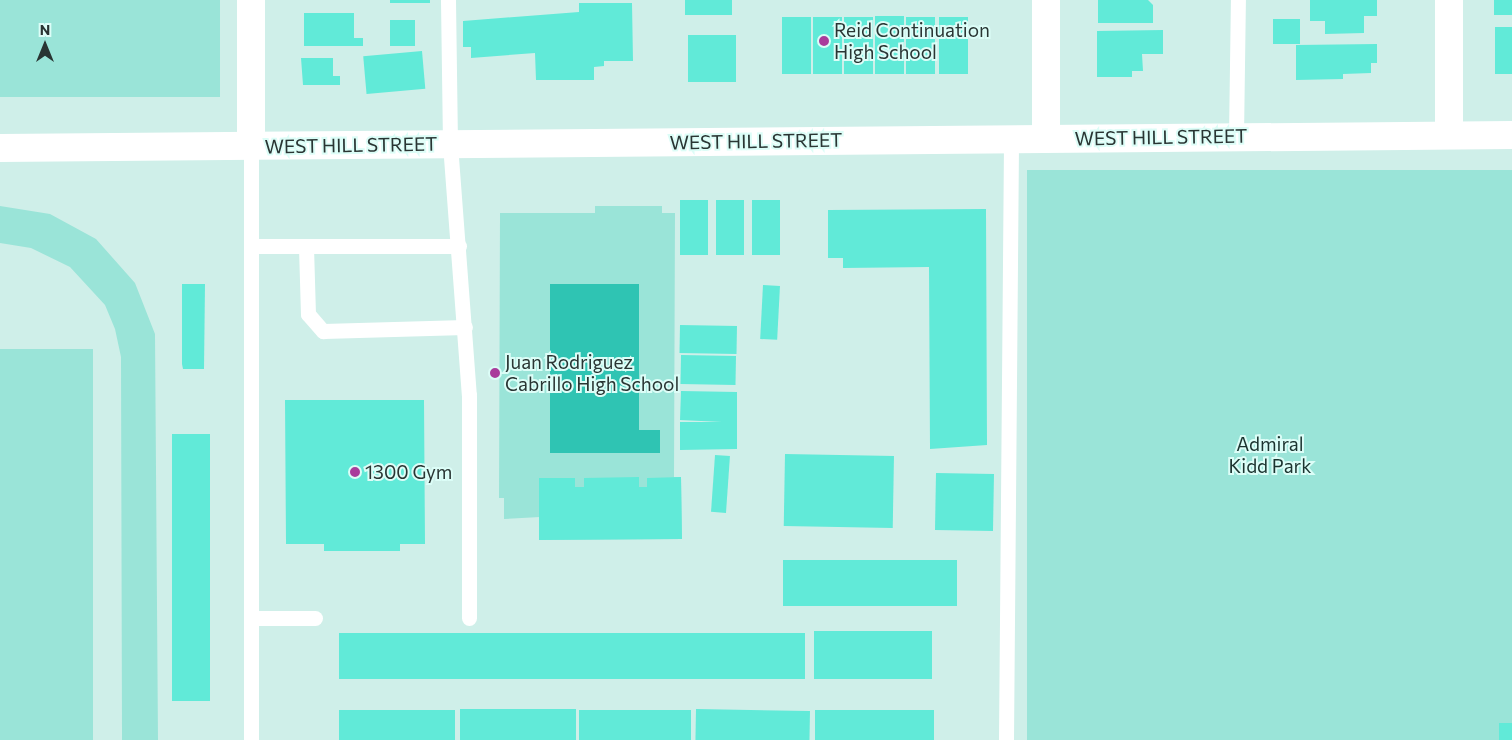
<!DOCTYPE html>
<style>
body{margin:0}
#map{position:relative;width:1512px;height:740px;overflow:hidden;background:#cfefe9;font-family:Commissioner,sans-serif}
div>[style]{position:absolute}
.green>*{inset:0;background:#9ae4d8;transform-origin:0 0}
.water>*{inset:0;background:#2fc4b3}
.building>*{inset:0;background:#61ead8;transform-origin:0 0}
.lane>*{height:15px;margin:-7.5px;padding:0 7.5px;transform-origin:7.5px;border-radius:7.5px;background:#fff}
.street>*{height:28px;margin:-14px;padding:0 14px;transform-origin:14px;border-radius:14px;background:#fff}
.dots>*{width:14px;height:14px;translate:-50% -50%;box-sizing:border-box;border:2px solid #dcfdf7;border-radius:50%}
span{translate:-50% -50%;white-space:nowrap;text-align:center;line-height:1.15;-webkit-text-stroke:4px #dcfdf7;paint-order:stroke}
.poi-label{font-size:19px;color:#293533}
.left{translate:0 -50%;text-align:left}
.street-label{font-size:19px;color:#293533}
.park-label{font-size:19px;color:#1b332f}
.north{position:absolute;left:20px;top:20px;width:50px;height:50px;-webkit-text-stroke:4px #dcfdf7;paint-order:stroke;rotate:0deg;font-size:14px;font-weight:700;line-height:20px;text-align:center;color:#293533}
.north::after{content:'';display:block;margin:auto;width:18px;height:22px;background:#293533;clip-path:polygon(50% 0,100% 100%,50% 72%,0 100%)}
</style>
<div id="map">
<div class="green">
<div style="left:0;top:0;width:220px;height:97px"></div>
<div style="left:1027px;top:170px;width:485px;height:570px"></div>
<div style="clip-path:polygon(0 206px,50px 214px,96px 239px,135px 283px,155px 334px,158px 740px,122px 740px,121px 357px,115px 329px,105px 305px,70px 267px,31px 248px,0 243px)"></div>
<div style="clip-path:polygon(595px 206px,662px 206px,662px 213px,675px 213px,674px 477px,681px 477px,682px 539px,539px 540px,540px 517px,504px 519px,504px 498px,499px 498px,500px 213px,595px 213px)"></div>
<div style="left:0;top:349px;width:93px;height:391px"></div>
</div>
<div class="water">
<div style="clip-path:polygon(550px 284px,639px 284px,639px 430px,660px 430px,660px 453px,550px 453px)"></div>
</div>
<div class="building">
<div style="left:390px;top:0;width:40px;height:3px"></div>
<div style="left:685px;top:0;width:47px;height:15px"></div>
<div style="clip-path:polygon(1098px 0,1148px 0,1153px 5px,1153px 23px,1098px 23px)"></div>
<div style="clip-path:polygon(1310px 0,1377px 0,1377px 16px,1364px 16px,1364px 33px,1325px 34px,1325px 21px,1310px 21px)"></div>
<div style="left:1494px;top:0;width:18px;height:15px"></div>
<div style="clip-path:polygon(579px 3px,632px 3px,633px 61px,604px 61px,604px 66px,594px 67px,594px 80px,536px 80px,535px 53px,471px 58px,471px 47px,463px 47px,463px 21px,579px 12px)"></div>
<div style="clip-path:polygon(304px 13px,354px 13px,354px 38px,363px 38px,363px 46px,304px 46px)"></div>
<div style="left:904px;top:16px;width:58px;height:29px;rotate:90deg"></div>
<div style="left:782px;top:17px;width:29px;height:57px"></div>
<div style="left:813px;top:17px;width:29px;height:57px"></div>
<div style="left:844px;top:17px;width:29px;height:57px"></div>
<div style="left:906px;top:17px;width:29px;height:57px"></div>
<div style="left:939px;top:17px;width:29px;height:57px"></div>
<div style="left:1273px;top:19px;width:27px;height:25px"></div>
<div style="left:390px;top:20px;width:25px;height:26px"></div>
<div style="left:1495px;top:27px;width:17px;height:47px"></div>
<div style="clip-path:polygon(1163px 30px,1163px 54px,1142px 54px,1143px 71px,1132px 71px,1132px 77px,1097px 77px,1097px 31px)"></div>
<div style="left:688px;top:35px;width:48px;height:47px"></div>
<div style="clip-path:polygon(1377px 44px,1377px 63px,1371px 63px,1371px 73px,1343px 74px,1343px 79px,1296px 80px,1296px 45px)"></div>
<div style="left:422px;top:51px;width:38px;height:59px;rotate:85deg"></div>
<div style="clip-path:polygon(301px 58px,333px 58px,333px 76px,340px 76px,340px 85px,303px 85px)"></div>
<div style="left:680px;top:200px;width:28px;height:55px"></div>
<div style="left:744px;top:200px;width:55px;height:28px;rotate:90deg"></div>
<div style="left:752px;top:200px;width:28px;height:55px"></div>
<div style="clip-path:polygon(986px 209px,987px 445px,930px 449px,929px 267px,843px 268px,843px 258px,828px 258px,828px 210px)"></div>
<div style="clip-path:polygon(182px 284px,205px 284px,204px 369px,183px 369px,182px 364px)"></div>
<div style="left:763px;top:285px;width:17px;height:54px;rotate:3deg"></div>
<div style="left:680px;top:325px;width:57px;height:28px;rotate:1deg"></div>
<div style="left:681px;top:355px;width:55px;height:29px;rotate:1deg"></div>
<div style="clip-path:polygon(681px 391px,737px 392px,737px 449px,680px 450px,680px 422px,722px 422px,680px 420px)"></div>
<div style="clip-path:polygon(285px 400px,424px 400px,425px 544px,400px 544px,400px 551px,324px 551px,324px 544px,286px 544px)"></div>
<div style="left:172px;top:434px;width:38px;height:267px"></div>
<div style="left:785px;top:454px;width:109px;height:72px;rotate:1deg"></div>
<div style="left:715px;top:455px;width:15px;height:57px;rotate:4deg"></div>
<div style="left:936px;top:473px;width:58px;height:57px;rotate:1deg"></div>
<div style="clip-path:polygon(639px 477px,639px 487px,647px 487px,647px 478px,681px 477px,682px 539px,539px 540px,539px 478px,575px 478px,575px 487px,584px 487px,584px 478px)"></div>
<div style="left:957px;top:560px;width:46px;height:174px;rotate:90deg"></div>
<div style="left:814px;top:631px;width:118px;height:48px"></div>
<div style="left:339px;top:633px;width:466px;height:46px"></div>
<div style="left:460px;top:709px;width:116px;height:31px"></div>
<div style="left:696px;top:709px;width:114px;height:31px;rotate:1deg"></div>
<div style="left:339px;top:710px;width:116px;height:30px"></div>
<div style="left:579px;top:710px;width:112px;height:30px"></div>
<div style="left:815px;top:710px;width:119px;height:30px"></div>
<div style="left:1499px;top:723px;width:13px;height:17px"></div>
</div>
<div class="lane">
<div style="left:448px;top:0;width:144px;rotate:89.2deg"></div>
<div style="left:450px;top:144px;width:252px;rotate:85.7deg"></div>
<div style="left:469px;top:395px;width:223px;rotate:90deg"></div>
<div style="left:1236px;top:137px;width:137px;rotate:-89.2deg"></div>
<div style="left:251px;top:145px;width:595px;rotate:90deg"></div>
<div style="left:251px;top:246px;width:208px"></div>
<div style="left:306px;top:247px;width:67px;rotate:88.3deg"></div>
<div style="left:308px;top:314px;width:23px;rotate:49deg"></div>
<div style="left:323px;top:331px;width:142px;rotate:-1.6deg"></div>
<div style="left:251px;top:618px;width:64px"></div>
<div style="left:1006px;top:740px;width:601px;rotate:-89.52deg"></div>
</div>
<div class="street">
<div style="left:251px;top:0;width:145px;rotate:90deg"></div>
<div style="left:1046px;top:0;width:138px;rotate:90deg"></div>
<div style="left:1449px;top:0;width:135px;rotate:90deg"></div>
<div style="left:0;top:148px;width:1512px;rotate:-0.49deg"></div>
</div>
<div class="dots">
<div style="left:824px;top:41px;background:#a93c9b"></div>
<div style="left:495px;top:373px;background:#a93c9b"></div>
<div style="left:355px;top:472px;background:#a93c9b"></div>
</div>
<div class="poi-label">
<span class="left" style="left:834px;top:41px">Reid Continuation<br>High School</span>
<span class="left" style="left:505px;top:373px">Juan Rodriguez<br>Cabrillo High School</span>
<span class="left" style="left:365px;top:472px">1300 Gym</span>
</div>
<div class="street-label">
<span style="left:1161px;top:137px;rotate:-1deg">WEST HILL STREET</span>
<span style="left:756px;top:141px;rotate:-1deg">WEST HILL STREET</span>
<span style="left:351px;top:145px;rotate:-1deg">WEST HILL STREET</span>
</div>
<div class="park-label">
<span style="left:1270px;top:455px">Admiral<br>Kidd Park</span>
</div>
<div class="north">N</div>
</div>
